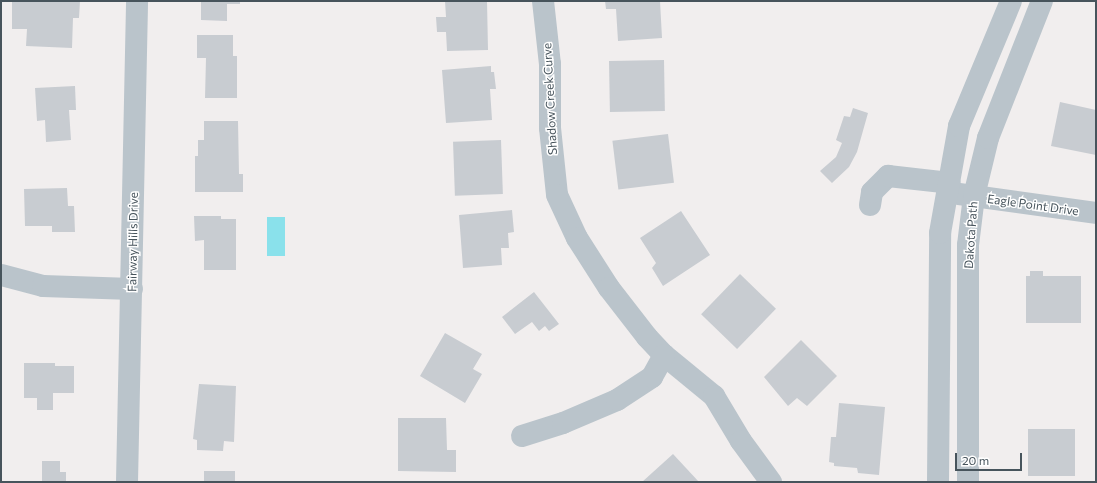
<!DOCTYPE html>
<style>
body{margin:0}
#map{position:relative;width:1097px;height:483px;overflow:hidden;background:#f1eeee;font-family:Commissioner,sans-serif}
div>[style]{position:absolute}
.water>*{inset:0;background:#8ae1eb;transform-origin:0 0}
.building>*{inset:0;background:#c8ccd1;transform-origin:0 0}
.minor>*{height:22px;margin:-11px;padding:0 11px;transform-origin:11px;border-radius:11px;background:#bac4cb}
span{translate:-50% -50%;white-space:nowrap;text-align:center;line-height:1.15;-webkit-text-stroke:3px #fff;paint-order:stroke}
.street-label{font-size:12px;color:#47545c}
.frame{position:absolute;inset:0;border:2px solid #47545c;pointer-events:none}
.scale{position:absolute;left:955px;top:453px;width:67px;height:18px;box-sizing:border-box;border:2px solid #47545c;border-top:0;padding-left:5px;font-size:12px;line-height:14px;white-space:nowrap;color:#47545c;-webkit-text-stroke:3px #fff;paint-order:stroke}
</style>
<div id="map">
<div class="water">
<div style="left:267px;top:217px;width:18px;height:39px"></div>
</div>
<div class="building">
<div style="clip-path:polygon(12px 1px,80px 1px,79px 18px,73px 18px,72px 48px,26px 46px,27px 29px,12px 29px)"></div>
<div style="clip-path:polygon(201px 1px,240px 1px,240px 4px,227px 4px,227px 21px,201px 20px)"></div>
<div style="clip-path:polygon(445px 1px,487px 1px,488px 50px,447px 51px,446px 32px,437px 32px,436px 17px,446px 17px)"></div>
<div style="clip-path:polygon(605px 1px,660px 1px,662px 38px,618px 41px,616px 9px,606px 9px)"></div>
<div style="clip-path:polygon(197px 35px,233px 35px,233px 56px,237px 56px,237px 98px,205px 98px,206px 58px,197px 58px)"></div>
<div style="left:664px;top:60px;width:51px;height:55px;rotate:89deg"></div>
<div style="clip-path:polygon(491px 66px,491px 72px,494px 72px,496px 89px,490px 89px,492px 120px,446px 123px,442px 70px)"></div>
<div style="clip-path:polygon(75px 86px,76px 110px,69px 110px,71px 140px,46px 142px,45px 120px,37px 121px,35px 88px)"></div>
<div style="clip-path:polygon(1060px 102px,1096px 110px,1096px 155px,1051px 146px)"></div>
<div style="clip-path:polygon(853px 108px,868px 113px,857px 152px,849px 167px,832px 183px,820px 171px,836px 157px,842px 143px,836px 140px,844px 116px,850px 117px)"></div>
<div style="clip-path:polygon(204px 121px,238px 121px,239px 174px,243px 174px,243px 192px,195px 192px,195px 156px,198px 156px,198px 140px,204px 140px)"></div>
<div style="left:668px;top:134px;width:49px;height:56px;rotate:83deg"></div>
<div style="left:501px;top:140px;width:54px;height:48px;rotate:88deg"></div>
<div style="clip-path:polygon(67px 188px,68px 206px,74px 206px,75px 232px,52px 232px,52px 226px,25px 226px,24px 189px)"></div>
<div style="clip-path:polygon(512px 210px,514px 232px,508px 233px,509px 248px,501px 248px,502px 265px,463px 268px,459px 215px)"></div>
<div style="clip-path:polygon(681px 211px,710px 255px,663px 286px,652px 268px,656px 263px,640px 238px)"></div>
<div style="clip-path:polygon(194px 216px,221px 216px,221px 219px,236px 219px,236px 270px,204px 270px,204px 240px,195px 241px)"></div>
<div style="clip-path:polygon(1030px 271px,1043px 271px,1043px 276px,1081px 276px,1081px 323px,1026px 323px,1026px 276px,1030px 276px)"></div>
<div style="left:740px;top:274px;width:50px;height:56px;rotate:44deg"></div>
<div style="clip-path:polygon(534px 292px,559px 324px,549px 331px,545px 326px,539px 331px,532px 322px,515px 334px,502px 317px)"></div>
<div style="clip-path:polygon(445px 333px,482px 354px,473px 369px,482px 374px,465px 403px,420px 376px)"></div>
<div style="clip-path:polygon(801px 340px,837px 376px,807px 406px,797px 398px,788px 406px,764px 377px)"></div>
<div style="clip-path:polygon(24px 363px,55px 363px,55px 366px,74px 366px,74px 393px,53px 393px,53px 410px,37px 410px,37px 398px,24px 398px)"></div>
<div style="clip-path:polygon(199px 384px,236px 386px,234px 442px,224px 441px,223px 451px,197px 450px,197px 440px,193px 439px)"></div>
<div style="clip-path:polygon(839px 403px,885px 407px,879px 475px,858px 473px,857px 468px,834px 466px,834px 463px,829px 462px,831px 437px,836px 437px)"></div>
<div style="clip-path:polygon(398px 418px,446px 418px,447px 450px,456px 450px,456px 472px,398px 471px)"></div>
<div style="left:1028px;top:429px;width:47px;height:47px"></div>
<div style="clip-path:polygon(673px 454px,699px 482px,642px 482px)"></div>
<div style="clip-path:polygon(42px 461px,60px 461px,60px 472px,66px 472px,66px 482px,42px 482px)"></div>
<div style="left:204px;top:471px;width:31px;height:11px"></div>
</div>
<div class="minor">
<div style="left:543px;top:1px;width:63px;rotate:83.7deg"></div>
<div style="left:550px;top:64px;width:64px;rotate:90deg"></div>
<div style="left:550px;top:128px;width:67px;rotate:84deg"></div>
<div style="left:557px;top:195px;width:47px;rotate:65.1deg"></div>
<div style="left:577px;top:238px;width:59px;rotate:57.4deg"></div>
<div style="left:609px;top:288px;width:62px;rotate:52.2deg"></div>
<div style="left:647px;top:337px;width:25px;rotate:47deg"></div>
<div style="left:664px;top:355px;width:65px;rotate:39.4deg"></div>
<div style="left:714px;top:396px;width:52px;rotate:59deg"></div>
<div style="left:741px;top:441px;width:51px;rotate:53.8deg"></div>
<div style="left:959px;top:194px;width:138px;rotate:7.9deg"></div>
<div style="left:870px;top:205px;width:13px;rotate:-81deg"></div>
<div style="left:872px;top:192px;width:23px;rotate:-45deg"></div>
<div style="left:888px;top:176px;width:62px;rotate:6.4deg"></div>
<div style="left:1px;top:275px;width:43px;rotate:14.7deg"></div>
<div style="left:43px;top:286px;width:89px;rotate:1.9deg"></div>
<div style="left:522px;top:436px;width:43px;rotate:-17.6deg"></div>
<div style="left:563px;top:423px;width:59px;rotate:-23.1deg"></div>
<div style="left:617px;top:400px;width:42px;rotate:-33.3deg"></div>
<div style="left:652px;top:377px;width:25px;rotate:-61deg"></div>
<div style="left:127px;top:482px;width:481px;rotate:-88.8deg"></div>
<div style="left:938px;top:482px;width:249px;rotate:-89.5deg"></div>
<div style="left:940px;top:233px;width:109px;rotate:-79.9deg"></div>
<div style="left:959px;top:126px;width:135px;rotate:-67.4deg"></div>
<div style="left:968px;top:482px;width:237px;rotate:-90deg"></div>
<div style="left:968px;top:245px;width:49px;rotate:-83deg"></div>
<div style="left:974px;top:196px;width:60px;rotate:-76.4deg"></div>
<div style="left:988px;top:138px;width:147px;rotate:-68.5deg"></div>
</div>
<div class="street-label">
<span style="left:550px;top:99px;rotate:-93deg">Shadow Creek Curve</span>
<span style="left:1033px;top:205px;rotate:8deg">Eagle Point Drive</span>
<span style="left:971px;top:235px;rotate:-86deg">Dakota Path</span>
<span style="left:133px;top:242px;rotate:-89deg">Fairway Hills Drive</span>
</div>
<div class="frame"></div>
<div class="scale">20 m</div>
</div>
